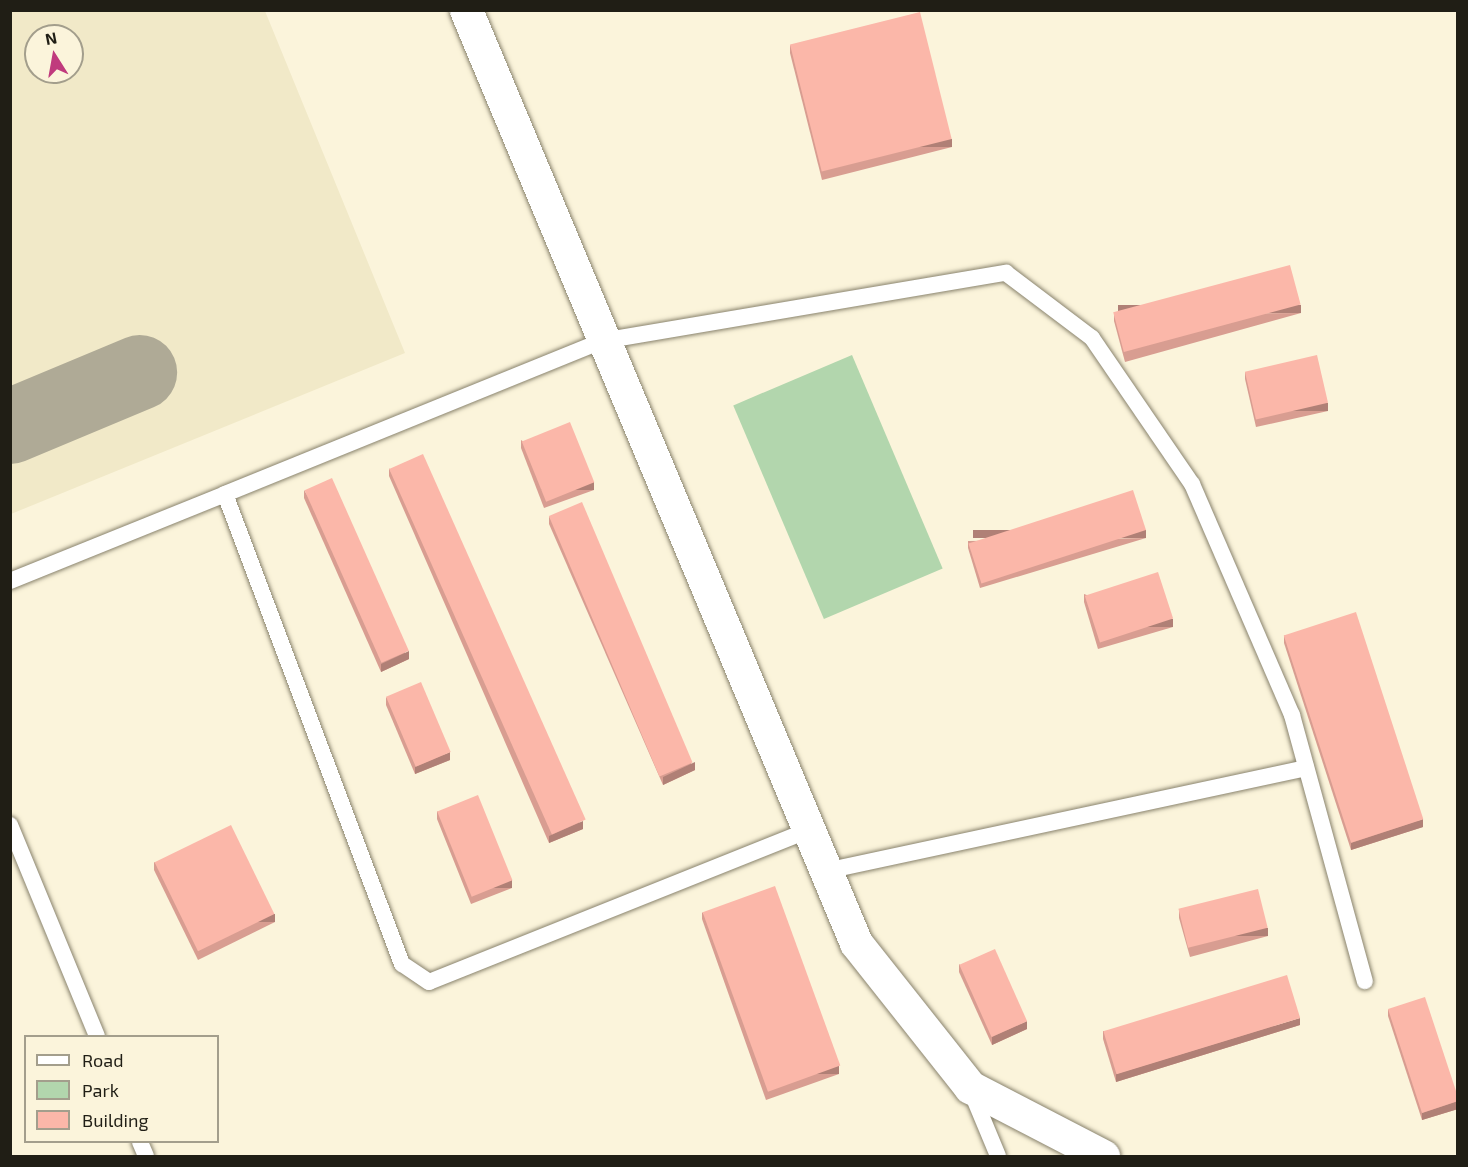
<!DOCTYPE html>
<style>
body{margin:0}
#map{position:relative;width:1468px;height:1167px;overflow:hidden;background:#fbf4db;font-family:"Exo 2",sans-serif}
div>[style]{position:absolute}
.built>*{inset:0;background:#f1e9c8}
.green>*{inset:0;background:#b2d6ad;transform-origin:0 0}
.taxiway>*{height:75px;margin:-37.5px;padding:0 37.5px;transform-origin:37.5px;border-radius:37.5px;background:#afaa96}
.roads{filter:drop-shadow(0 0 2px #89836d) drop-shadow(0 0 2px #89836d)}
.service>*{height:16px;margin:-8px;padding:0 8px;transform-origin:8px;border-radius:8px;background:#fff}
.tertiary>*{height:33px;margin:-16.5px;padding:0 16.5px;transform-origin:16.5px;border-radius:16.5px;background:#fff}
.wall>*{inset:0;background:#d89d91}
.shaded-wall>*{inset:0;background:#b08076;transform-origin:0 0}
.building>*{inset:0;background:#fbb7a9;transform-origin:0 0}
span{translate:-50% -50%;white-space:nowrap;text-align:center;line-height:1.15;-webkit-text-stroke:4.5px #fbf4db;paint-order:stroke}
.frame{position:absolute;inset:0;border:12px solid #201e15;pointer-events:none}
.legend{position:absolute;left:24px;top:1035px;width:195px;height:108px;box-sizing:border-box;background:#fbf4db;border:2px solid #a39e8c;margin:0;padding:8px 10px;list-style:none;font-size:18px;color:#201e15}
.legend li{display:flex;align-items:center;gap:12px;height:30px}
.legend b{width:30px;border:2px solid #a39e8c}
.north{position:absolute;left:24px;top:24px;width:60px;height:60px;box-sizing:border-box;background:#fbf4db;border:2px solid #a39e8c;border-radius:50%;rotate:349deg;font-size:16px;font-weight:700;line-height:24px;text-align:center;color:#201e15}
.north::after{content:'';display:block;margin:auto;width:21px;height:27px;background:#c03a7d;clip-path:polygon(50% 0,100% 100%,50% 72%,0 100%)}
</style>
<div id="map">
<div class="built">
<div style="clip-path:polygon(evenodd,11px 10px,265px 11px,405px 353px,11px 514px,11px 10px,36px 36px,72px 36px,72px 72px,36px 72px,36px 36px)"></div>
</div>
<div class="green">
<div style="left:852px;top:355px;width:232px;height:129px;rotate:67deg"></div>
</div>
<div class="taxiway">
<div style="left:10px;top:426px;width:140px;rotate:-22.7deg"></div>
</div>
<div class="roads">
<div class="service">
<div style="left:10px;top:581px;width:232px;rotate:-22deg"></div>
<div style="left:10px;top:825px;width:228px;rotate:67.6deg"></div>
<div style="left:809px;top:830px;width:409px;rotate:158.2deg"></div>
<div style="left:429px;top:982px;width:32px;rotate:-146deg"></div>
<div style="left:402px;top:964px;width:502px;rotate:-110.64deg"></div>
<div style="left:225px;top:494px;width:407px;rotate:-22.1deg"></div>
<div style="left:602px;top:341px;width:410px;rotate:-9.6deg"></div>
<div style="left:1006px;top:273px;width:108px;rotate:37.1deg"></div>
<div style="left:1092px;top:338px;width:177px;rotate:55.6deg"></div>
<div style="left:1192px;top:484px;width:252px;rotate:66.6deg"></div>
<div style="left:1292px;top:715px;width:276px;rotate:74.7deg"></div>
<div style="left:826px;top:871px;width:491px;rotate:-12.1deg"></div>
<div style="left:971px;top:1091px;width:70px;rotate:67.4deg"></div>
<div style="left:140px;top:1142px;width:15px;rotate:67deg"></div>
</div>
<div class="tertiary">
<div style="left:466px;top:10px;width:1011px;rotate:67.31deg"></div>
<div style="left:856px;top:943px;width:184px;rotate:51.6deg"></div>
<div style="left:970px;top:1087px;width:150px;rotate:27.4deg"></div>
</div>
</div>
<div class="wall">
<div style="clip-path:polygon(790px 45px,952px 147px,822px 180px,790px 53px)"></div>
<div style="clip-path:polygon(1301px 313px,1125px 362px,1114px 321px,1114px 314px)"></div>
<div style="clip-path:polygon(1245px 372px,1328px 411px,1256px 427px,1245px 379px)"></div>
<div style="clip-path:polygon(521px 440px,594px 490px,544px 508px,521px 448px)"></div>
<div style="clip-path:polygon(389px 468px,583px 829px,549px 843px,389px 476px)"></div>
<div style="clip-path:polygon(304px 490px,409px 659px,381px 672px,304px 498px)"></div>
<div style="clip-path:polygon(549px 516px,695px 770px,663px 785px,549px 524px)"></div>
<div style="clip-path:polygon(1146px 538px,980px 588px,968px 548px,968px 541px)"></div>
<div style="clip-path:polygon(1084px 594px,1173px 627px,1098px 649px,1084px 602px)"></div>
<div style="clip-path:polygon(1284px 635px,1423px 827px,1351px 850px,1284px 643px)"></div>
<div style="clip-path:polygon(386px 697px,450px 760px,415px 774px,386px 705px)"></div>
<div style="clip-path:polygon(437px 811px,512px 888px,471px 904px,437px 819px)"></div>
<div style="clip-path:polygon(154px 862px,275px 922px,198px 960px,154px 870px)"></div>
<div style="clip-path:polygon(1179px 910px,1268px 936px,1190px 957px,1179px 918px)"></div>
<div style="clip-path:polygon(702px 912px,839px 1074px,766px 1100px,702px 919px)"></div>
<div style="clip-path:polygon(959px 964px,1027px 1029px,992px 1045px,959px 972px)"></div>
<div style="clip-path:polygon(1388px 1009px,1458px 1097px,1458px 1109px,1422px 1120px,1388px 1016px)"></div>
<div style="clip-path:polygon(1300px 1025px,1116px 1082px,1103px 1039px,1103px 1031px)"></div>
</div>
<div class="shaded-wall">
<div style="left:952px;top:139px;width:8px;height:134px;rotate:90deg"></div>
<div style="left:1301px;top:305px;width:8px;height:183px;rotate:90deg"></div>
<div style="left:1328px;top:403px;width:8px;height:74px;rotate:90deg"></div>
<div style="left:594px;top:482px;width:8px;height:53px;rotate:90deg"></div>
<div style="left:1146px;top:530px;width:8px;height:173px;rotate:90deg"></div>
<div style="left:1173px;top:619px;width:8px;height:78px;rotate:90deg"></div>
<div style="clip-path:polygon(409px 651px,409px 659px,381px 672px,381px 664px)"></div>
<div style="clip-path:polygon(450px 752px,450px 760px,415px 774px,415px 767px)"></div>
<div style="clip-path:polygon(695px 762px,695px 770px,663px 785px,663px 777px)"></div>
<div style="clip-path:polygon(1423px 819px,1423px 827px,1351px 850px,1351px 843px)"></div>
<div style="clip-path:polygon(583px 821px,583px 829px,549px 843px,549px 836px)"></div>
<div style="left:512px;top:880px;width:8px;height:44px;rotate:90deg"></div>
<div style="left:275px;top:914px;width:8px;height:86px;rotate:90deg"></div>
<div style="left:1268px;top:928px;width:8px;height:81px;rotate:90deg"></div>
<div style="clip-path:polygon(1300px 1018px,1300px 1025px,1116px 1082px,1116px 1074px)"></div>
<div style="clip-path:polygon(1027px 1021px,1027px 1029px,992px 1045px,992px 1037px)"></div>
<div style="left:839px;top:1066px;width:8px;height:77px;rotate:90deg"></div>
<div style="clip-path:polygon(1458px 1101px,1458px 1109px,1422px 1120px,1422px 1113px)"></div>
</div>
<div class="building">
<div style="left:920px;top:12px;width:131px;height:134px;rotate:76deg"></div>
<div style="left:1290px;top:265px;width:41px;height:183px;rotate:75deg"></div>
<div style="left:1317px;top:355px;width:49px;height:74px;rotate:77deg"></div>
<div style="left:570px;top:422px;width:65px;height:52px;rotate:68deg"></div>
<div style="left:423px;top:454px;width:400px;height:37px;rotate:66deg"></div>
<div style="left:332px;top:478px;width:189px;height:30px;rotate:66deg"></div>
<div style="left:1133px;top:490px;width:42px;height:173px;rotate:72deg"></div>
<div style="left:582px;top:502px;width:283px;height:36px;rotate:67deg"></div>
<div style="left:1158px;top:572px;width:49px;height:77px;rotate:72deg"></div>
<div style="left:1356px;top:612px;width:218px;height:76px;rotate:72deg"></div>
<div style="left:421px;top:682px;width:76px;height:38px;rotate:67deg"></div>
<div style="left:478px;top:795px;width:92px;height:44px;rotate:68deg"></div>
<div style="left:231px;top:825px;width:99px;height:85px;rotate:64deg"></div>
<div style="left:775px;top:886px;width:191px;height:77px;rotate:70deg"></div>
<div style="left:1258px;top:889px;width:40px;height:82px;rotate:76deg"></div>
<div style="left:995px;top:949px;width:79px;height:39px;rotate:66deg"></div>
<div style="left:1287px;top:975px;width:45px;height:192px;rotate:73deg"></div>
<div style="clip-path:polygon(1425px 997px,1458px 1097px,1458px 1101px,1422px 1113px,1388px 1009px)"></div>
</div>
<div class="frame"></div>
<ul class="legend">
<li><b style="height:8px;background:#fff"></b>Road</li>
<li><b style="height:16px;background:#b2d6ad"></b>Park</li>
<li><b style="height:16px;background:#fbb7a9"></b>Building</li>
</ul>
<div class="north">N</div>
</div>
